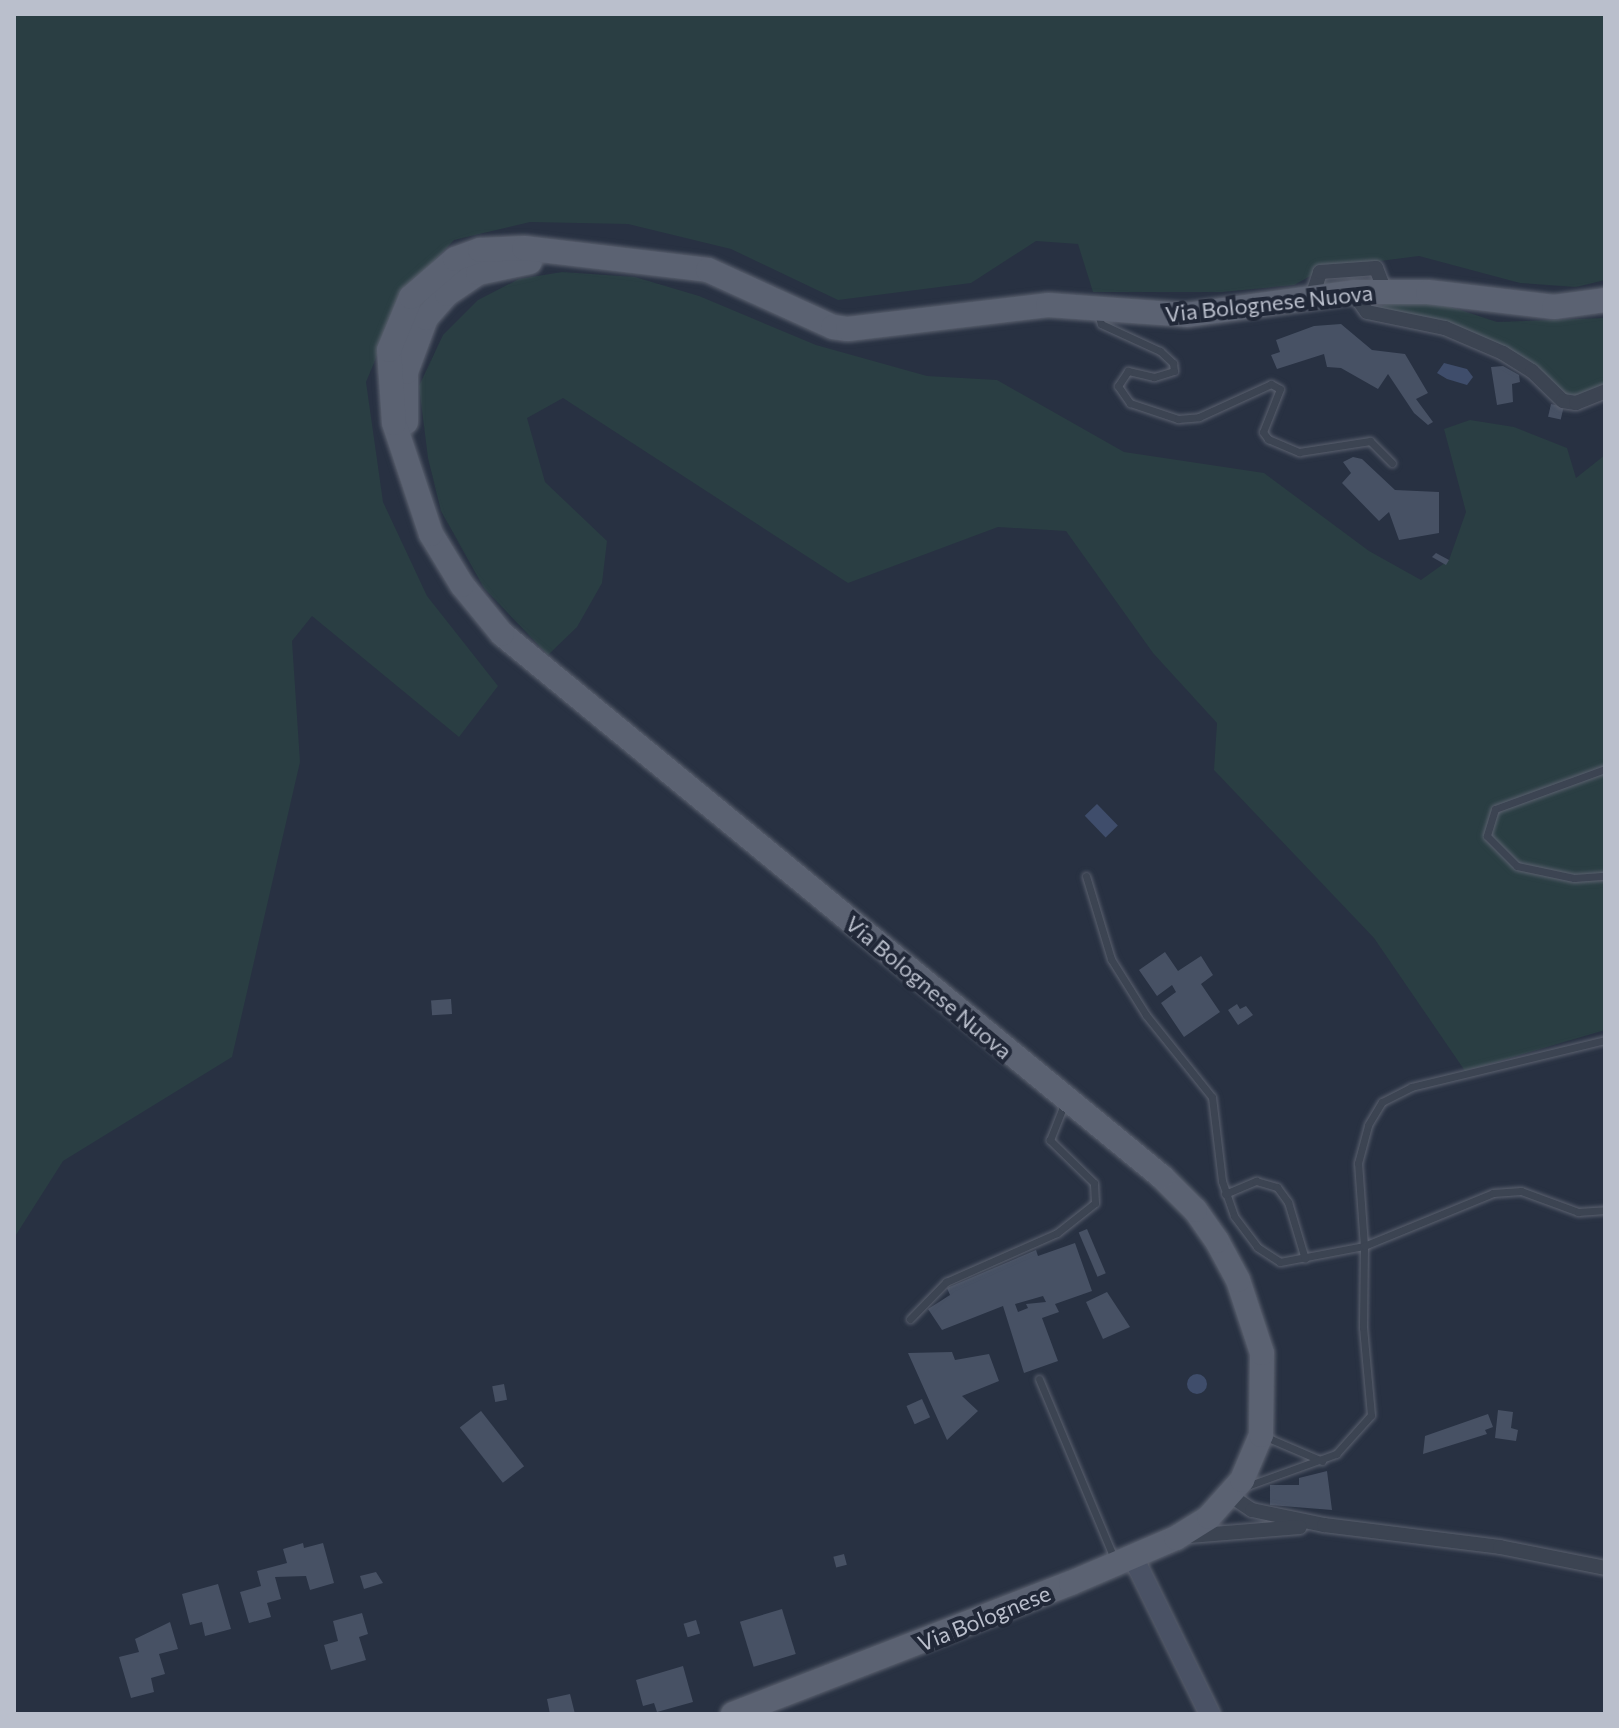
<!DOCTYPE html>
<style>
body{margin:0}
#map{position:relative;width:1619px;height:1728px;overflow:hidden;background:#283142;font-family:Commissioner,sans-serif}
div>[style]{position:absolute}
.green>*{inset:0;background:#2a3e43}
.water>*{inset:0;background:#3f4d6b;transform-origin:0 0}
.round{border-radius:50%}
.building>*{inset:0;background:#475164;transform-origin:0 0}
.roads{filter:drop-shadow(0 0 2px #5b616f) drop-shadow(0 0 2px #5b616f)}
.lane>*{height:7px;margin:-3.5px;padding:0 3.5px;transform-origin:3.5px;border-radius:3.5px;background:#3c4452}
.street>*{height:14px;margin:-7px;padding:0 7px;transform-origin:7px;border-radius:7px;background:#3c4452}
.secondary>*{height:20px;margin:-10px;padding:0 10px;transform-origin:10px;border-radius:10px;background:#4a5265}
.primary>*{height:24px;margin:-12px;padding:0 12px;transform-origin:12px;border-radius:12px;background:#5b6272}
span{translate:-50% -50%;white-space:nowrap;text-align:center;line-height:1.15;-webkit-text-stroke:8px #212838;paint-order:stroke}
.street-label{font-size:22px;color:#babfcc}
.frame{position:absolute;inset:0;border:16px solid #babfcc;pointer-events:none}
</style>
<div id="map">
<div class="green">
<div style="clip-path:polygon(14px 14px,1605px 14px,1605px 280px,1576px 287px,1520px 283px,1419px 256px,1325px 268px,1294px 285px,1222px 292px,1093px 292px,1078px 244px,1036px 241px,971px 283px,838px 300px,731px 249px,628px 224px,530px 222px,454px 240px,403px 294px,366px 382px,383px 502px,427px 596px,498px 686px,459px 737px,312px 616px,292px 641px,300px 762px,232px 1057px,63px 1161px,14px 1238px)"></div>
<div style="clip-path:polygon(562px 272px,635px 277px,699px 296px,816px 345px,927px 376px,997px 380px,1124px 452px,1264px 473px,1369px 551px,1421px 580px,1449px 560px,1466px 512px,1444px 429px,1470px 420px,1514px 427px,1567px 448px,1576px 478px,1605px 455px,1605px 1030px,1465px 1071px,1374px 938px,1214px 770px,1217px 723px,1153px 653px,1066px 531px,998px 527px,848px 583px,563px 398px,527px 418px,545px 482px,607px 541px,602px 583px,577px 627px,548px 655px,484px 588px,441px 511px,428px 458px,419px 386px,443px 335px,478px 300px,519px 279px)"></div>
<div style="clip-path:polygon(1391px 301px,1439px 303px,1497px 322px,1605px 318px,1605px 384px,1577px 397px,1562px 394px,1539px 372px,1378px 309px)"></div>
</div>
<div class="water">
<div style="clip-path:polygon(1444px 363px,1467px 369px,1473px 377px,1467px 385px,1447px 379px,1437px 373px)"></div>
<div style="left:1097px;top:804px;width:30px;height:17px;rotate:46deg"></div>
<div class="round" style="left:1187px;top:1374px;width:20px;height:20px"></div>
</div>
<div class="building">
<div style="clip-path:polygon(1341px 324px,1372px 350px,1405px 354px,1428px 393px,1416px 399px,1433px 422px,1428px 425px,1414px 413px,1388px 374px,1378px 389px,1341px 368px,1327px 367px,1324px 354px,1277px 369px,1271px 355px,1280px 352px,1276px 340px,1314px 326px)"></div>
<div style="clip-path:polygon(1503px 366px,1519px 375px,1520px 382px,1512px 384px,1513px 402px,1497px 405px,1491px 367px)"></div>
<div style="left:1551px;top:404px;width:13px;height:13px;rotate:13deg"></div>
<div style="clip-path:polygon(1353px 457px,1362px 459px,1395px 490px,1439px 492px,1439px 533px,1399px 540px,1389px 512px,1379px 521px,1342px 483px,1351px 473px,1343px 462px)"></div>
<div style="clip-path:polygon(1436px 553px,1449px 560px,1446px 565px,1432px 557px)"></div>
<div style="clip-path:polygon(1165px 952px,1178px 971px,1201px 956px,1213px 975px,1201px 984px,1220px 1012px,1184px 1037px,1161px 1003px,1176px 992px,1172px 985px,1157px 996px,1139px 970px)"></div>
<div style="left:451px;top:999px;width:15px;height:20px;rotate:86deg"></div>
<div style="clip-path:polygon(1237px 1004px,1240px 1009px,1246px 1006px,1253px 1015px,1238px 1025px,1228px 1010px)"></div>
<div style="left:1087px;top:1229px;width:48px;height:9px;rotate:67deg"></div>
<div style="clip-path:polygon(evenodd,1075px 1243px,1092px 1291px,1055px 1304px,1059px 1312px,1042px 1318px,1058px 1361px,1024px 1373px,1003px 1306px,942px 1330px,928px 1309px,950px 1295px,947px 1288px,1036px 1250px,1038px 1256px,1075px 1243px,1043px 1296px,1046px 1302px,1026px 1304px,1028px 1308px,1018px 1312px,1015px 1304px,1043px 1296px)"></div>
<div style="clip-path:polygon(1107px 1292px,1130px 1327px,1103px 1339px,1086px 1302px)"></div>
<div style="clip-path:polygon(952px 1352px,955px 1360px,989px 1354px,999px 1381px,962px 1396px,978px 1411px,947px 1440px,908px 1353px)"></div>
<div style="left:504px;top:1384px;width:16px;height:12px;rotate:79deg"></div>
<div style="left:922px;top:1399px;width:20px;height:17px;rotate:66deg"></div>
<div style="clip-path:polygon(1498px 1410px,1513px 1412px,1511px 1428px,1518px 1430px,1516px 1441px,1495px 1438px)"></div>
<div style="left:481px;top:1411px;width:70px;height:27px;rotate:52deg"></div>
<div style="clip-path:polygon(1488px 1414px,1493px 1427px,1485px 1430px,1487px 1434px,1423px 1454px,1425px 1436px)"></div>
<div style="clip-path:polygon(1327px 1471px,1332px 1510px,1270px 1505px,1270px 1485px,1299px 1485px,1299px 1478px)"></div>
<div style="clip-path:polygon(303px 1543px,304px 1548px,323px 1543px,334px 1583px,310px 1590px,306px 1576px,275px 1577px,281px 1599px,267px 1603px,271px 1617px,249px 1623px,240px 1592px,261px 1586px,257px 1571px,287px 1563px,283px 1549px)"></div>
<div style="left:844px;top:1554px;width:11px;height:11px;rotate:75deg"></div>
<div style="clip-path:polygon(376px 1572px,383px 1583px,364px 1589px,360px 1576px)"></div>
<div style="clip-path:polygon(218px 1584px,231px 1629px,205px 1636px,202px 1622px,190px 1625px,182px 1594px)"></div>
<div style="left:782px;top:1609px;width:47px;height:44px;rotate:73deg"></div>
<div style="clip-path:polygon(362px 1613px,368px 1634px,359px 1637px,366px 1660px,331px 1670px,324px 1645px,338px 1641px,333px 1621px)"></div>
<div style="left:696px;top:1620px;width:14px;height:13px;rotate:73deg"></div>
<div style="clip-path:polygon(170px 1622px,178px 1649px,159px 1654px,165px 1674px,151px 1678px,154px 1692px,131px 1698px,119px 1657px,139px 1652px,135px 1639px)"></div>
<div style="clip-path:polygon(683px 1666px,693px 1702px,657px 1712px,654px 1703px,643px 1706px,636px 1680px)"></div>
<div style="clip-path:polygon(570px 1694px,575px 1714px,550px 1714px,547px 1699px)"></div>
</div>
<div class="roads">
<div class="lane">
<div style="left:1098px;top:313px;width:11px;rotate:75deg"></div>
<div style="left:1101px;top:324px;width:65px;rotate:24.6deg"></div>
<div style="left:1160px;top:351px;width:18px;rotate:43deg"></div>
<div style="left:1173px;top:363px;width:8px;rotate:83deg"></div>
<div style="left:1174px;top:371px;width:21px;rotate:163deg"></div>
<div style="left:1154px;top:377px;width:27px;rotate:-167deg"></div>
<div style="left:1128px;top:371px;width:18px;rotate:124deg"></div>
<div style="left:1118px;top:386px;width:21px;rotate:55deg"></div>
<div style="left:1130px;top:403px;width:51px;rotate:18.4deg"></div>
<div style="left:1178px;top:419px;width:21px;rotate:-5deg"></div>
<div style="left:1199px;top:417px;width:79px;rotate:-24.6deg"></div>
<div style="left:1271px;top:384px;width:10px;rotate:29deg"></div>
<div style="left:1280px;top:389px;width:46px;rotate:111.6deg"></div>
<div style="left:1263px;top:432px;width:9px;rotate:54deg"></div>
<div style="left:1268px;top:439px;width:34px;rotate:23deg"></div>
<div style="left:1299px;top:452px;width:72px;rotate:-8.8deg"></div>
<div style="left:1370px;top:441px;width:31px;rotate:45deg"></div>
<div style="left:1605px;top:769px;width:117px;rotate:160deg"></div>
<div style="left:1495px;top:809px;width:28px;rotate:107deg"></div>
<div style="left:1487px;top:836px;width:42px;rotate:45deg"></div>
<div style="left:1517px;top:866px;width:58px;rotate:11.9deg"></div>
<div style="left:1574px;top:878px;width:31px;rotate:-4deg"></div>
<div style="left:1086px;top:876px;width:87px;rotate:73.2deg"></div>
<div style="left:1111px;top:959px;width:66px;rotate:58deg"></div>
<div style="left:1146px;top:1015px;width:105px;rotate:51.2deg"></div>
<div style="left:1212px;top:1097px;width:85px;rotate:83.2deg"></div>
<div style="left:1222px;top:1181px;width:37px;rotate:71deg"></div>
<div style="left:1234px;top:1216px;width:39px;rotate:53deg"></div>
<div style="left:1257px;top:1247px;width:27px;rotate:33deg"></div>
<div style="left:1280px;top:1262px;width:86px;rotate:-10.8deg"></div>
<div style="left:1364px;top:1246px;width:83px;rotate:-94.1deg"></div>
<div style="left:1358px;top:1163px;width:39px;rotate:-75deg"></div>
<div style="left:1368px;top:1125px;width:27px;rotate:-59deg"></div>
<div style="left:1382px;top:1102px;width:33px;rotate:-27deg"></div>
<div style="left:1411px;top:1087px;width:200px;rotate:-13.6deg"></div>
<div style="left:1225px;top:1194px;width:34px;rotate:-23deg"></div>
<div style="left:1256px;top:1181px;width:22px;rotate:16deg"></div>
<div style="left:1277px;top:1187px;width:19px;rotate:54deg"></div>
<div style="left:1288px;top:1202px;width:59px;rotate:73.4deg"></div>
<div style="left:910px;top:1319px;width:52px;rotate:-45.8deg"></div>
<div style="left:946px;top:1282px;width:121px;rotate:-23.8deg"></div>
<div style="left:1057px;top:1233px;width:48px;rotate:-38.3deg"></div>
<div style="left:1095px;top:1203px;width:20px;rotate:-93deg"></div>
<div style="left:1094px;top:1183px;width:62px;rotate:-135.7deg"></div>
<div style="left:1050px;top:1140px;width:41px;rotate:-68.5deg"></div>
<div style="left:1039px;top:1379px;width:194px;rotate:67.3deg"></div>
<div style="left:1266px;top:1437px;width:61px;rotate:23.2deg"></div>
<div style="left:1247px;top:1486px;width:95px;rotate:-19.8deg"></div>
<div style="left:1336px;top:1454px;width:52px;rotate:-48.1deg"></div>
<div style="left:1371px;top:1415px;width:88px;rotate:-95.2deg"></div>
<div style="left:1363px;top:1327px;width:81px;rotate:-89.3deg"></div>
<div style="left:1364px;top:1246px;width:139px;rotate:-22.3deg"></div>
<div style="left:1493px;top:1193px;width:28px;rotate:-4deg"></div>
<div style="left:1521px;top:1191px;width:61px;rotate:20.2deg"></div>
<div style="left:1578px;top:1212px;width:27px;rotate:-4deg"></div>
</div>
<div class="street">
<div style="left:1353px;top:292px;width:24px;rotate:55deg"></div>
<div style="left:1367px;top:312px;width:80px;rotate:11.6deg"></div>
<div style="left:1445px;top:328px;width:63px;rotate:23.3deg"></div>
<div style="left:1503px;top:353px;width:34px;rotate:32deg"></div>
<div style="left:1532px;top:371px;width:43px;rotate:44.1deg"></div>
<div style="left:1563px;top:401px;width:13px;rotate:9deg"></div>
<div style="left:1576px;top:403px;width:31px;rotate:-22deg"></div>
<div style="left:1312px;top:297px;width:26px;rotate:-72deg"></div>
<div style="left:1320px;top:272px;width:56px;rotate:-4.1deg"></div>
<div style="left:1376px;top:268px;width:25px;rotate:69deg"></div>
<div style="left:1231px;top:1496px;width:25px;rotate:34deg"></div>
<div style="left:1252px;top:1510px;width:74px;rotate:11.8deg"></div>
<div style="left:1324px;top:1525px;width:177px;rotate:7.1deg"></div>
<div style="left:1500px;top:1547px;width:107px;rotate:11.3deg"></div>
<div style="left:1189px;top:1536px;width:111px;rotate:-4.6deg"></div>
</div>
<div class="secondary">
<div style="left:1133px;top:1557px;width:175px;rotate:63.9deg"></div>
</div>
<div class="primary">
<div style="left:406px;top:422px;width:50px;rotate:-90deg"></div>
<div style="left:406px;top:372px;width:58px;rotate:-69.7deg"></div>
<div style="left:426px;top:318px;width:32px;rotate:-49deg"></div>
<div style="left:447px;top:294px;width:37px;rotate:-34deg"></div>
<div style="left:478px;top:273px;width:53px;rotate:-11.9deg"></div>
<div style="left:733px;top:1714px;width:362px;rotate:-21.2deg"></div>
<div style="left:1071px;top:1583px;width:114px;rotate:-23.2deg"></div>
<div style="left:1176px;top:1538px;width:39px;rotate:-32deg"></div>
<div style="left:1209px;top:1517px;width:50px;rotate:-48.3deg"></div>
<div style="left:1242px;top:1480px;width:49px;rotate:-67.1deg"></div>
<div style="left:1261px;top:1435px;width:82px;rotate:-89.3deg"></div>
<div style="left:1262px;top:1353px;width:77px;rotate:-108.2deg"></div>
<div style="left:1238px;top:1280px;width:44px;rotate:-118.3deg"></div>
<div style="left:1217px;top:1241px;width:38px;rotate:-125deg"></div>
<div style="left:1195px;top:1210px;width:47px;rotate:-135deg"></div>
<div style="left:1162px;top:1177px;width:855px;rotate:-140.55deg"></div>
<div style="left:502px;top:634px;width:63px;rotate:-129.2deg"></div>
<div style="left:462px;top:585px;width:60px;rotate:-121.3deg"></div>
<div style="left:431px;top:534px;width:117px;rotate:-108.4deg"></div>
<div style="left:394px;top:423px;width:73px;rotate:-93.9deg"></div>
<div style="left:389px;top:350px;width:57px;rotate:-67.5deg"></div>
<div style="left:411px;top:297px;width:58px;rotate:-40.8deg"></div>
<div style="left:455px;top:259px;width:27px;rotate:-20deg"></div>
<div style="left:480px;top:250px;width:44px;rotate:-2.6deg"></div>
<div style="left:524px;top:248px;width:185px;rotate:6.8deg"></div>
<div style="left:708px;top:270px;width:137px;rotate:24.5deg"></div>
<div style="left:833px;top:327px;width:15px;rotate:8deg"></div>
<div style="left:848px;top:329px;width:201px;rotate:-6.8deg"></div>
<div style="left:1048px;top:305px;width:138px;rotate:4.1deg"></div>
<div style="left:1186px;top:315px;width:169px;rotate:-7.8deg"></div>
<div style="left:1353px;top:292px;width:75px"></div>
<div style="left:1428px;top:292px;width:127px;rotate:6.8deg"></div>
<div style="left:1554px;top:307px;width:51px;rotate:-7.8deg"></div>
</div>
</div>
<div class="street-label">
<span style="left:1269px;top:303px;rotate:-6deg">Via Bolognese Nuova</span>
<span style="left:929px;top:987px;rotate:40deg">Via Bolognese Nuova</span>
<span style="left:984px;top:1618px;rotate:-22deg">Via Bolognese</span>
</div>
<div class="frame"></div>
</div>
